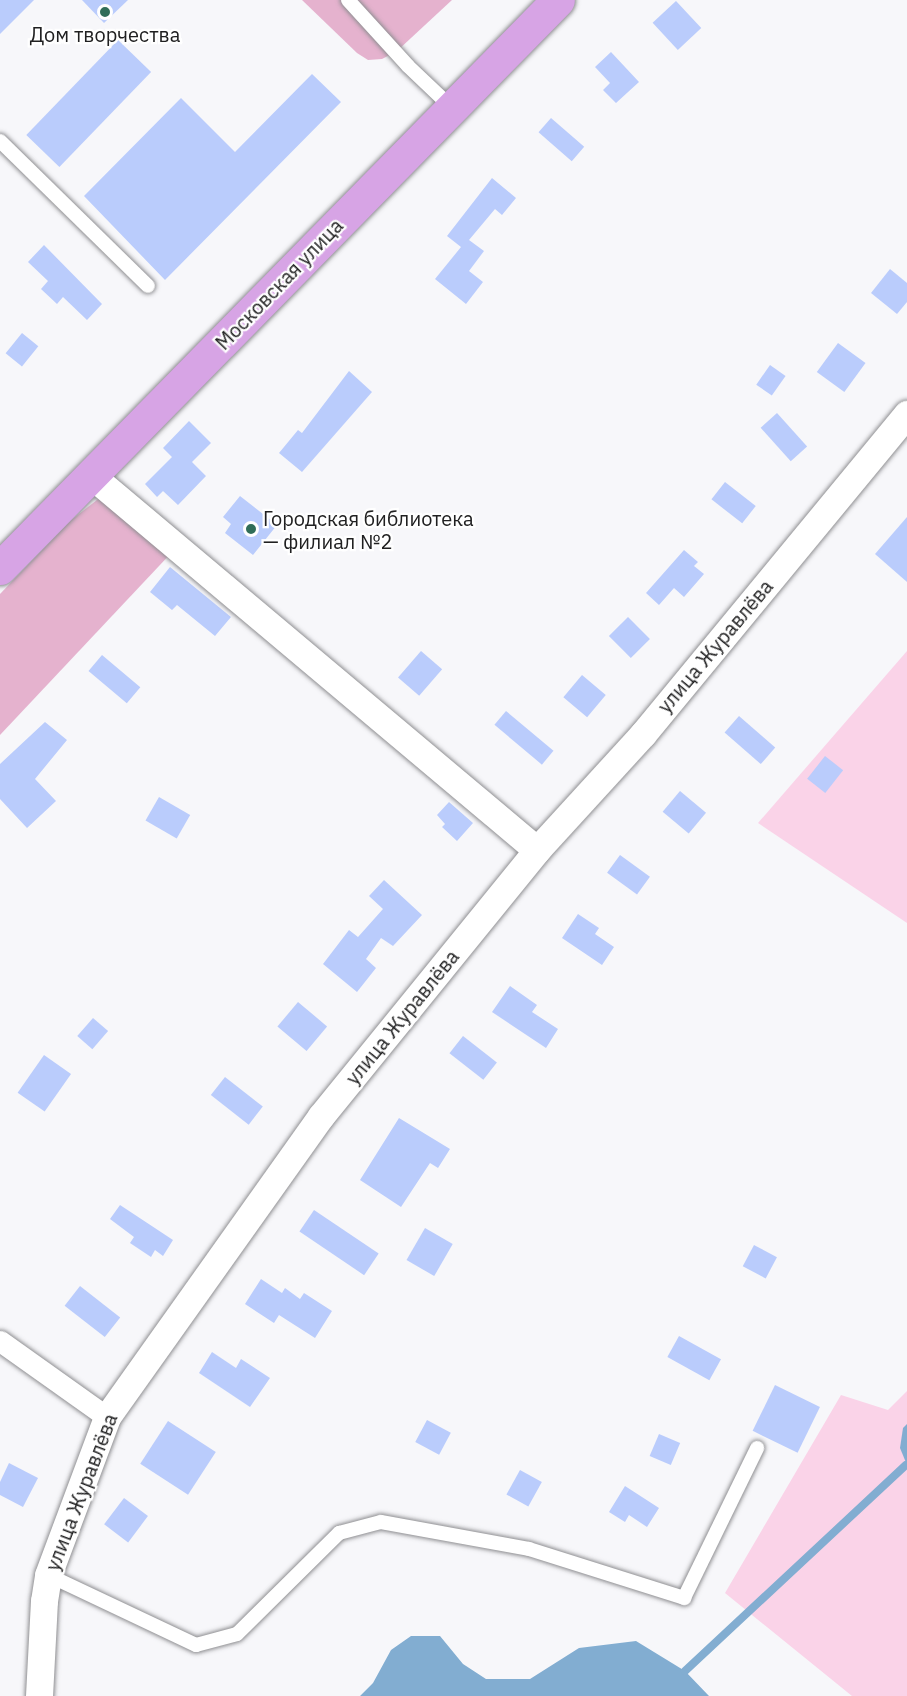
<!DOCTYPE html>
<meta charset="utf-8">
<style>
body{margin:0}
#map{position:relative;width:907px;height:1696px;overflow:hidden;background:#f7f7fa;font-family:"IBM Plex Sans",sans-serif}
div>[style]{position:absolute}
.green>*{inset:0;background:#fad3e8}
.forest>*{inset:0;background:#e5b2ce}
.water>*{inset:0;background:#82add1}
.stream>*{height:8px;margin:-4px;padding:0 4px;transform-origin:4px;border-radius:4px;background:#82add1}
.building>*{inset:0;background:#baccfc;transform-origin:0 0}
.roads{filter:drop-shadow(0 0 2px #8f8f92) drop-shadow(0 0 2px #8f8f92)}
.service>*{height:14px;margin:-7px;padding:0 7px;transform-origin:7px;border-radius:7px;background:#fff}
.pedestrian>*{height:21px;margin:-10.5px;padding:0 10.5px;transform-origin:10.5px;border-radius:10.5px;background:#fff}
.minor>*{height:27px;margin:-13.5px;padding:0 13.5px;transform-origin:13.5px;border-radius:13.5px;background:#fff}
.primary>*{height:33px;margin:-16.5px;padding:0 16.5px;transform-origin:16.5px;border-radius:16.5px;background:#d7a4e5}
.dots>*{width:16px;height:16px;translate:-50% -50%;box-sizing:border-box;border:3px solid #fff;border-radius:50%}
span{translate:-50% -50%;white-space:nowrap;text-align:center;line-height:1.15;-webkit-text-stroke:4.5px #fff;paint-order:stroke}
.poi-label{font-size:20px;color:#202021}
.left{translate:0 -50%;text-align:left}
.street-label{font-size:20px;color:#202021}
</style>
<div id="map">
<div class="green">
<div style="clip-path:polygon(907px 651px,907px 923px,758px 823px)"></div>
<div style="clip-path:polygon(907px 1391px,907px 1696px,852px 1696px,725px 1593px,841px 1395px,888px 1410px)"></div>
</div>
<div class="forest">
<div style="clip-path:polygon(302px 0,452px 0,397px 51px,382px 59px,368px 60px,357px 53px)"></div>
<div style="clip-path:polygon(102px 496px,175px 549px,0 735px,0 594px,70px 521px)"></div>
</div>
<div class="water">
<div style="clip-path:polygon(907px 1424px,907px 1465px,900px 1448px,903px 1428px)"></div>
<div style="clip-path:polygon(411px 1636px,440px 1636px,463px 1664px,486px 1679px,530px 1679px,579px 1648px,636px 1641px,685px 1671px,709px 1696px,360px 1696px,373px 1683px,391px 1650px)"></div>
</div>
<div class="stream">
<div style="left:685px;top:1671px;width:302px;rotate:-43deg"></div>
</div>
<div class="building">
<div style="clip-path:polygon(0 0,34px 0,0 34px)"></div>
<div style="clip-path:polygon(82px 0,128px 0,104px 23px)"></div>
<div style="left:676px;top:1px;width:37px;height:32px;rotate:47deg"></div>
<div style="left:118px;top:40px;width:46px;height:132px;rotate:44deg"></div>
<div style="clip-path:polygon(611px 52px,639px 82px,616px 103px,603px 90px,610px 83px,595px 67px)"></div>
<div style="clip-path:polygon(312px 74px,341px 102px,165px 280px,84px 196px,181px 98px,235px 152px)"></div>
<div style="left:551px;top:118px;width:44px;height:19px;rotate:41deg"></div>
<div style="clip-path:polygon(492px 178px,516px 198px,502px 215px,495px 209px,469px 240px,484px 251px,469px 271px,483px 282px,466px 304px,435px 279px,461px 247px,447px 236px)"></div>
<div style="clip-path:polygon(44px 245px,102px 304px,87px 320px,63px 297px,57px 304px,41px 289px,48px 281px,28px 262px)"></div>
<div style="clip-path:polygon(890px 269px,907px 283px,907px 302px,897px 314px,871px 293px)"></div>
<div style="left:22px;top:333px;width:21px;height:26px;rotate:39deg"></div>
<div style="left:838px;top:343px;width:34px;height:36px;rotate:36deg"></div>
<div style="left:770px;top:365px;width:19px;height:24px;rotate:35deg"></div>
<div style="clip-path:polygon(349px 371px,372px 392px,302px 472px,279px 453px,298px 430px,302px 433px)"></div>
<div style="left:777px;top:413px;width:45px;height:22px;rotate:48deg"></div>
<div style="clip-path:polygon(189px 421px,211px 443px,192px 462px,206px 476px,178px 505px,163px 491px,168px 486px,157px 497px,145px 484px,172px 457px,163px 448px)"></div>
<div style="left:725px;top:482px;width:39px;height:22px;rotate:38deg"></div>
<div style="clip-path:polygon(240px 496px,277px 525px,253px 555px,225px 533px,231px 524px,223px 517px)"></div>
<div style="clip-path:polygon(907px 517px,907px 582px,875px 554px)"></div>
<div style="clip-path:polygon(684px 550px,698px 562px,694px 566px,704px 574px,684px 597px,674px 588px,659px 605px,646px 593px)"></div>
<div style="clip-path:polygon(170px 567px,231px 617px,215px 636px,177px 605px,172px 610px,150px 592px)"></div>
<div style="left:628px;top:617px;width:31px;height:27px;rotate:45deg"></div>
<div style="left:421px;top:651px;width:28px;height:35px;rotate:41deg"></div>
<div style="left:102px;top:655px;width:50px;height:21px;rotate:40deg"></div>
<div style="left:582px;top:675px;width:31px;height:29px;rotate:40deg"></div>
<div style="left:506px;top:711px;width:62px;height:18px;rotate:40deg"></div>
<div style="left:739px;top:716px;width:48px;height:22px;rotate:41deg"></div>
<div style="clip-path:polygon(45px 722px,67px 740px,35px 779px,56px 801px,27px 828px,0 799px,0 764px)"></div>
<div style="left:825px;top:756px;width:23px;height:29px;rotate:38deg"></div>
<div style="left:680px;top:791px;width:34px;height:27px;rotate:40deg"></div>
<div style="left:159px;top:797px;width:36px;height:27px;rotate:30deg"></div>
<div style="clip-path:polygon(449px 802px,473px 823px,457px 841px,442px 827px,445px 824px,437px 815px)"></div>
<div style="left:620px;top:855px;width:37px;height:22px;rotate:36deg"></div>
<div style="clip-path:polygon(384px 880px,422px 915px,393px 946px,381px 938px,366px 959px,376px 968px,357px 992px,323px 964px,349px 930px,358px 937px,383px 909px,369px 896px)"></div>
<div style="clip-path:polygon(578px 914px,599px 928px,595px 934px,614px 947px,602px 965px,562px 938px)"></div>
<div style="clip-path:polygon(510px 986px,537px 1005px,532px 1012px,558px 1029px,546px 1048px,492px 1012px)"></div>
<div style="left:298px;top:1002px;width:38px;height:32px;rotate:40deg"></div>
<div style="left:93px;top:1018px;width:20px;height:24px;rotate:41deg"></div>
<div style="left:463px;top:1036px;width:43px;height:22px;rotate:38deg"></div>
<div style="left:44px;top:1055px;width:33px;height:46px;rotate:35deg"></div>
<div style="left:225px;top:1077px;width:48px;height:23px;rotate:38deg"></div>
<div style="clip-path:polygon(399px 1118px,450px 1149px,438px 1168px,430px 1163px,401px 1207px,360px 1180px)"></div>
<div style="clip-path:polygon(120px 1205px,173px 1240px,163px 1256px,155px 1250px,151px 1257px,130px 1243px,134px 1237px,110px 1219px)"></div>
<div style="left:314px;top:1210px;width:78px;height:26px;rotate:34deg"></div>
<div style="left:425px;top:1228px;width:32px;height:37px;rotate:30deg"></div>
<div style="left:754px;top:1245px;width:26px;height:24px;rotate:28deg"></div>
<div style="clip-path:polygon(261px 1279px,282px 1293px,285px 1288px,300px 1299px,304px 1293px,332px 1311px,315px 1338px,279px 1315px,274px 1323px,245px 1304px)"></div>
<div style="left:80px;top:1286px;width:51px;height:25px;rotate:38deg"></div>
<div style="left:679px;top:1336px;width:48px;height:24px;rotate:29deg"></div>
<div style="clip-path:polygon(212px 1352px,236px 1368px,241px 1359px,270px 1378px,250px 1407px,199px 1373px)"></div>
<div style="left:775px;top:1385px;width:50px;height:51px;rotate:26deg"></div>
<div style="left:427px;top:1420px;width:27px;height:25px;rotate:28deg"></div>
<div style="left:168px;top:1421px;width:57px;height:51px;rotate:33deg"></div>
<div style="left:659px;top:1434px;width:23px;height:24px;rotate:23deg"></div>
<div style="clip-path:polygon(9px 1463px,38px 1478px,23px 1507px,0 1495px,0 1482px)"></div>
<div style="left:520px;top:1470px;width:25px;height:28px;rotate:29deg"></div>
<div style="clip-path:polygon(625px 1486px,659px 1508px,647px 1527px,629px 1515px,625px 1522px,609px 1512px)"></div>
<div style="left:124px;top:1498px;width:30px;height:33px;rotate:37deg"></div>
</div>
<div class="roads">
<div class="service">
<div style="left:348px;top:0;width:89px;rotate:47.7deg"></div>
<div style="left:408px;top:66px;width:59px;rotate:43.6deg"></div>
<div style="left:0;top:141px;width:207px;rotate:44.4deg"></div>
<div style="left:48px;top:1575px;width:164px;rotate:25.3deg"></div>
<div style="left:196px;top:1645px;width:42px;rotate:-15deg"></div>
<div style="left:237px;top:1634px;width:144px;rotate:-44.7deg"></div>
<div style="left:339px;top:1533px;width:43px;rotate:-14.7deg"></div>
<div style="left:381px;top:1522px;width:150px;rotate:10.3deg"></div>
<div style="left:529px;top:1549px;width:163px;rotate:17.5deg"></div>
<div style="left:684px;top:1598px;width:167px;rotate:-64deg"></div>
</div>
<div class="pedestrian">
<div style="left:0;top:1341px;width:131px;rotate:35.4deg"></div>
</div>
<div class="minor">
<div style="left:92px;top:476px;width:581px;rotate:40.05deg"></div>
<div style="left:39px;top:1696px;width:95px;rotate:-87deg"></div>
<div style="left:44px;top:1601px;width:26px;rotate:-81deg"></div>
<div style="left:48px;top:1575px;width:169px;rotate:-69.5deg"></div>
<div style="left:107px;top:1417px;width:369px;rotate:-54.6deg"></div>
<div style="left:321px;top:1116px;width:343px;rotate:-50.9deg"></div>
<div style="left:537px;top:850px;width:157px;rotate:-47.6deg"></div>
<div style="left:643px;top:734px;width:415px;rotate:-50.5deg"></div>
</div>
<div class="primary">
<div style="left:0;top:568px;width:796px;rotate:-45.51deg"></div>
</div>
</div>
<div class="dots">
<div style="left:105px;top:12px;background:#306d58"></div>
<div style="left:251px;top:529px;background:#306d58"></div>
</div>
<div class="poi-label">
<span style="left:105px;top:34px">Дом творчества</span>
<span class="left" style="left:263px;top:530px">Городская библиотека<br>— филиал №2</span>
</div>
<div class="street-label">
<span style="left:279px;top:284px;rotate:-46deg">Московская улица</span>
<span style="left:715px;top:646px;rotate:-50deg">улица Журавлёва</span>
<span style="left:402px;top:1017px;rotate:-51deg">улица Журавлёва</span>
<span style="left:81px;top:1492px;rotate:-69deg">улица Журавлёва</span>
</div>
</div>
